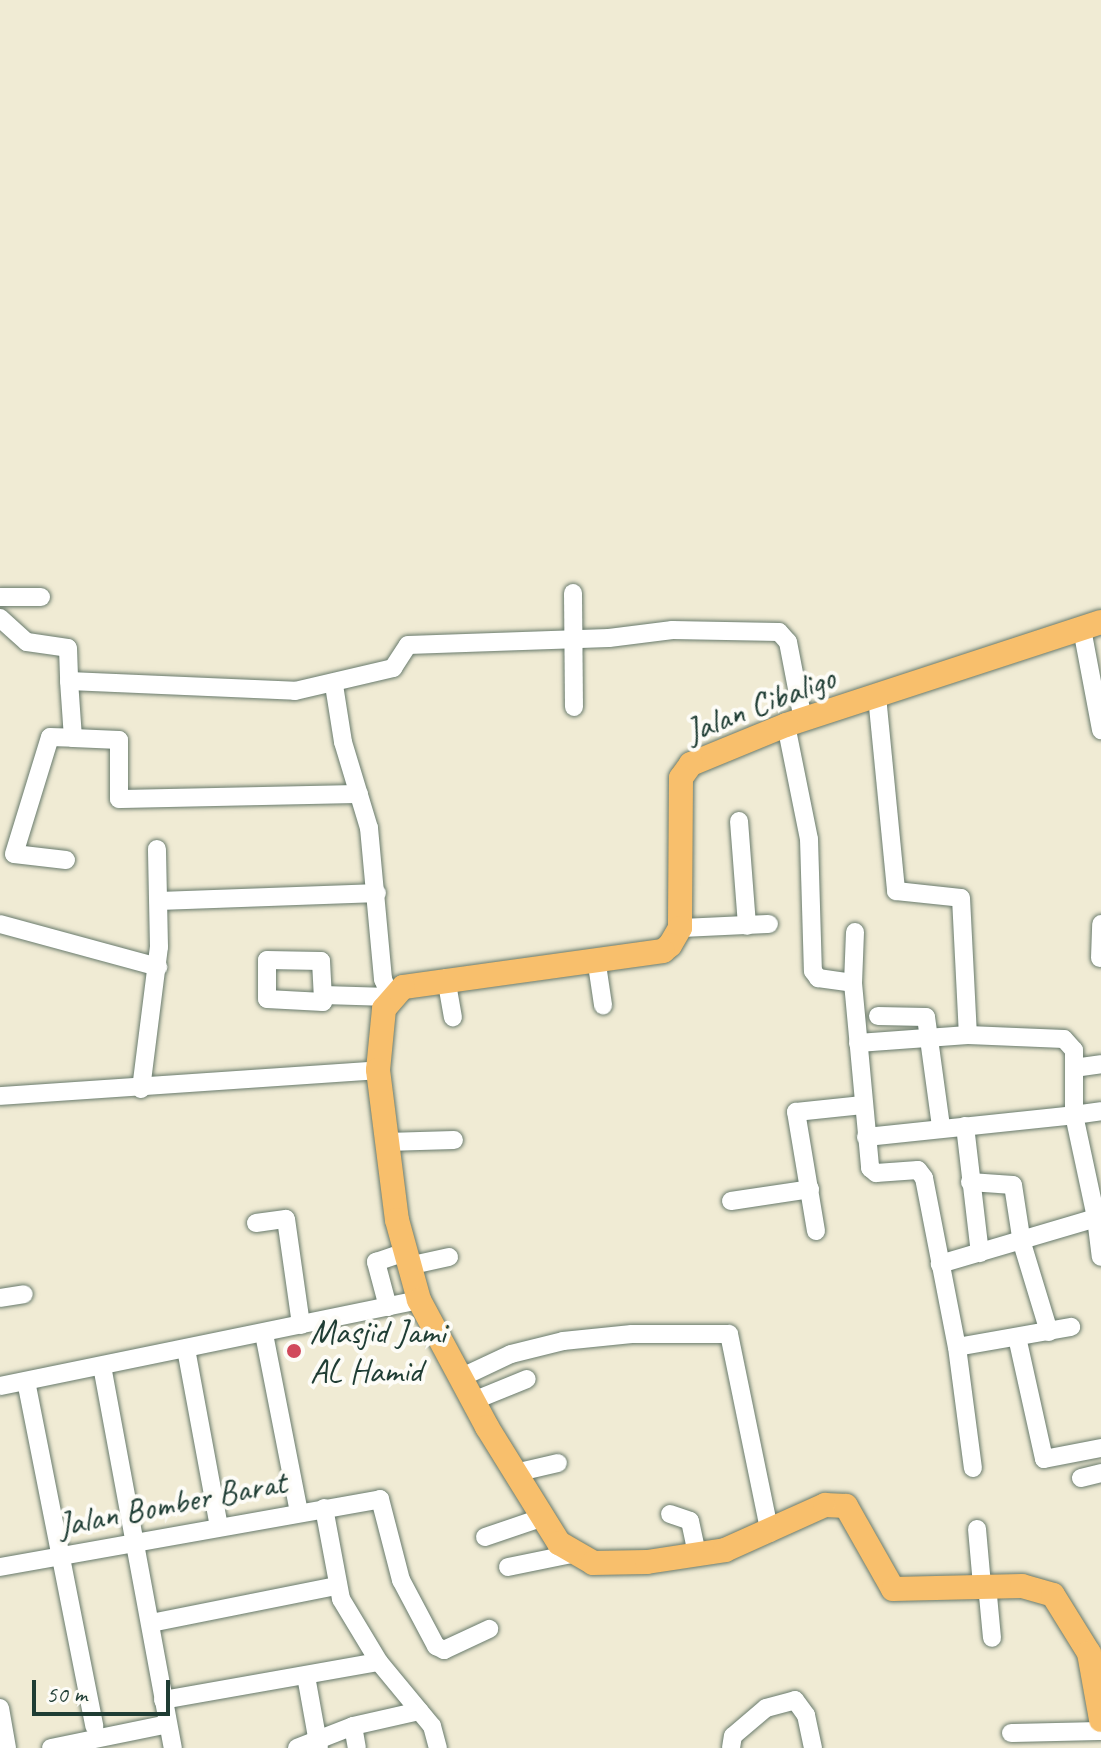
<!DOCTYPE html>
<style>
body{margin:0}
#map{position:relative;width:1101px;height:1748px;overflow:hidden;background:#f0ebd4;font-family:Caveat,sans-serif}
div>[style]{position:absolute}
.roads{filter:drop-shadow(0 0 2px #687a6c) drop-shadow(0 0 2px #687a6c)}
.minor>*{height:18px;margin:-9px;padding:0 9px;transform-origin:9px;border-radius:9px;background:#fff}
.major>*{height:24px;margin:-12px;padding:0 12px;transform-origin:12px;border-radius:12px;background:#f8bf6c}
.dots>*{width:22px;height:22px;translate:-50% -50%;box-sizing:border-box;border:4px solid #fdfcf7;border-radius:50%}
span{translate:-50% -50%;white-space:nowrap;text-align:center;line-height:1.15;-webkit-text-stroke:8px #fdfcf7;paint-order:stroke}
.street-label{font-size:34px;color:#1f3d34}
.poi-label{font-size:34px;color:#1f3d34}
.left{translate:0 -50%;text-align:left}
.scale{position:absolute;left:32px;top:1680px;width:138px;height:36px;box-sizing:border-box;border:4px solid #1f3d34;border-top:0;padding-left:10px;font-size:24px;line-height:28px;white-space:nowrap;color:#1f3d34;-webkit-text-stroke:6px #fdfcf7;paint-order:stroke}
</style>
<div id="map">
<div class="roads">
<div class="minor">
<div style="left:573px;top:593px;width:114px;rotate:89.5deg"></div>
<div style="left:0;top:597px;width:41px"></div>
<div style="left:0;top:618px;width:36px;rotate:42deg"></div>
<div style="left:27px;top:642px;width:41px;rotate:8.3deg"></div>
<div style="left:68px;top:648px;width:33px;rotate:88deg"></div>
<div style="left:1082px;top:629px;width:103px;rotate:79.3deg"></div>
<div style="left:334px;top:685px;width:58px;rotate:81deg"></div>
<div style="left:343px;top:742px;width:90px;rotate:73.2deg"></div>
<div style="left:369px;top:828px;width:152px;rotate:84.7deg"></div>
<div style="left:383px;top:979px;width:18px;rotate:68deg"></div>
<div style="left:877px;top:696px;width:196px;rotate:84.4deg"></div>
<div style="left:896px;top:891px;width:65px;rotate:6.1deg"></div>
<div style="left:961px;top:898px;width:137px;rotate:87.1deg"></div>
<div style="left:786px;top:725px;width:116px;rotate:78.6deg"></div>
<div style="left:809px;top:839px;width:132px;rotate:88.3deg"></div>
<div style="left:813px;top:971px;width:9px;rotate:54deg"></div>
<div style="left:818px;top:978px;width:35px;rotate:8deg"></div>
<div style="left:359px;top:794px;width:240px;rotate:178.8deg"></div>
<div style="left:119px;top:799px;width:59px;rotate:-90deg"></div>
<div style="left:119px;top:740px;width:46px;rotate:-177.5deg"></div>
<div style="left:73px;top:738px;width:57px;rotate:-94deg"></div>
<div style="left:69px;top:681px;width:226px;rotate:2.5deg"></div>
<div style="left:295px;top:691px;width:101px;rotate:-13.2deg"></div>
<div style="left:393px;top:668px;width:27px;rotate:-57deg"></div>
<div style="left:408px;top:645px;width:201px;rotate:-2deg"></div>
<div style="left:609px;top:638px;width:64px;rotate:-7.2deg"></div>
<div style="left:672px;top:630px;width:107px;rotate:1.1deg"></div>
<div style="left:779px;top:632px;width:13px;rotate:48deg"></div>
<div style="left:788px;top:642px;width:79px;rotate:79.1deg"></div>
<div style="left:739px;top:821px;width:105px;rotate:85.6deg"></div>
<div style="left:66px;top:860px;width:52px;rotate:-173.4deg"></div>
<div style="left:14px;top:854px;width:122px;rotate:-72.9deg"></div>
<div style="left:50px;top:737px;width:23px;rotate:2deg"></div>
<div style="left:161px;top:901px;width:216px;rotate:-2.1deg"></div>
<div style="left:0;top:924px;width:164px;rotate:15.2deg"></div>
<div style="left:680px;top:928px;width:89px;rotate:-2.6deg"></div>
<div style="left:855px;top:932px;width:51px;rotate:92.2deg"></div>
<div style="left:853px;top:983px;width:186px;rotate:84.7deg"></div>
<div style="left:870px;top:1168px;width:8px;rotate:40deg"></div>
<div style="left:876px;top:1173px;width:42px;rotate:-4.1deg"></div>
<div style="left:918px;top:1170px;width:10px;rotate:53deg"></div>
<div style="left:924px;top:1178px;width:172px;rotate:79deg"></div>
<div style="left:957px;top:1347px;width:122px;rotate:82.5deg"></div>
<div style="left:596px;top:958px;width:48px;rotate:81.5deg"></div>
<div style="left:1100px;top:958px;width:34px;rotate:-88deg"></div>
<div style="left:446px;top:978px;width:40px;rotate:80deg"></div>
<div style="left:323px;top:995px;width:7px;rotate:90deg"></div>
<div style="left:323px;top:1002px;width:56px;rotate:-176.9deg"></div>
<div style="left:267px;top:999px;width:39px;rotate:-90deg"></div>
<div style="left:267px;top:960px;width:54px;rotate:1.1deg"></div>
<div style="left:321px;top:961px;width:34px;rotate:87deg"></div>
<div style="left:323px;top:995px;width:66px;rotate:1.7deg"></div>
<div style="left:878px;top:1016px;width:48px;rotate:1.2deg"></div>
<div style="left:926px;top:1017px;width:111px;rotate:82.2deg"></div>
<div style="left:858px;top:1043px;width:110px;rotate:-4.2deg"></div>
<div style="left:968px;top:1035px;width:96px;rotate:2.4deg"></div>
<div style="left:1064px;top:1039px;width:15px;rotate:48deg"></div>
<div style="left:1074px;top:1050px;width:65px;rotate:90deg"></div>
<div style="left:1074px;top:1115px;width:27px;rotate:-8deg"></div>
<div style="left:1074px;top:1068px;width:27px;rotate:-8deg"></div>
<div style="left:141px;top:1089px;width:143px;rotate:-82.8deg"></div>
<div style="left:159px;top:947px;width:98px;rotate:-91.2deg"></div>
<div style="left:0;top:1096px;width:379px;rotate:-3.9deg"></div>
<div style="left:965px;top:1126px;width:128px;rotate:83.3deg"></div>
<div style="left:866px;top:1137px;width:209px;rotate:-6deg"></div>
<div style="left:1074px;top:1115px;width:105px;rotate:77.9deg"></div>
<div style="left:1096px;top:1218px;width:163px;rotate:163.6deg"></div>
<div style="left:386px;top:1142px;width:68px;rotate:-1.7deg"></div>
<div style="left:970px;top:1182px;width:43px;rotate:4deg"></div>
<div style="left:1013px;top:1185px;width:59px;rotate:81.2deg"></div>
<div style="left:1022px;top:1243px;width:93px;rotate:73.1deg"></div>
<div style="left:731px;top:1201px;width:80px;rotate:-8.6deg"></div>
<div style="left:1096px;top:1218px;width:39px;rotate:83deg"></div>
<div style="left:256px;top:1223px;width:30px;rotate:-8deg"></div>
<div style="left:286px;top:1219px;width:107px;rotate:81.9deg"></div>
<div style="left:816px;top:1231px;width:121px;rotate:-99.5deg"></div>
<div style="left:796px;top:1112px;width:67px;rotate:-6deg"></div>
<div style="left:408px;top:1266px;width:42px;rotate:-12.4deg"></div>
<div style="left:0;top:1298px;width:24px;rotate:-9deg"></div>
<div style="left:388px;top:1307px;width:47px;rotate:-104.9deg"></div>
<div style="left:376px;top:1262px;width:31px;rotate:-19deg"></div>
<div style="left:264px;top:1334px;width:181px;rotate:78.9deg"></div>
<div style="left:1017px;top:1337px;width:125px;rotate:77.5deg"></div>
<div style="left:1044px;top:1459px;width:58px;rotate:-10.9deg"></div>
<div style="left:957px;top:1347px;width:116px;rotate:-10deg"></div>
<div style="left:186px;top:1349px;width:181px;rotate:79.5deg"></div>
<div style="left:102px;top:1366px;width:389px;rotate:79.5deg"></div>
<div style="left:460px;top:1378px;width:56px;rotate:-25.2deg"></div>
<div style="left:511px;top:1354px;width:54px;rotate:-14deg"></div>
<div style="left:563px;top:1341px;width:69px;rotate:-5.8deg"></div>
<div style="left:632px;top:1334px;width:97px"></div>
<div style="left:729px;top:1334px;width:203px;rotate:78.4deg"></div>
<div style="left:26px;top:1381px;width:352px;rotate:78.8deg"></div>
<div style="left:0;top:1386px;width:428px;rotate:-11.6deg"></div>
<div style="left:473px;top:1401px;width:58px;rotate:-22.2deg"></div>
<div style="left:515px;top:1473px;width:44px;rotate:-13.1deg"></div>
<div style="left:1081px;top:1478px;width:21px;rotate:-14deg"></div>
<div style="left:324px;top:1508px;width:93px;rotate:79.4deg"></div>
<div style="left:341px;top:1599px;width:74px;rotate:58.9deg"></div>
<div style="left:379px;top:1662px;width:83px;rotate:50.4deg"></div>
<div style="left:432px;top:1726px;width:23px;rotate:75deg"></div>
<div style="left:670px;top:1514px;width:21px;rotate:19deg"></div>
<div style="left:690px;top:1521px;width:35px;rotate:78deg"></div>
<div style="left:977px;top:1529px;width:56px;rotate:84.9deg"></div>
<div style="left:485px;top:1537px;width:59px;rotate:-18.7deg"></div>
<div style="left:0;top:1567px;width:386px;rotate:-10.1deg"></div>
<div style="left:380px;top:1499px;width:84px;rotate:75.5deg"></div>
<div style="left:401px;top:1580px;width:75px;rotate:62.1deg"></div>
<div style="left:436px;top:1646px;width:9px;rotate:27deg"></div>
<div style="left:444px;top:1650px;width:50px;rotate:-25deg"></div>
<div style="left:508px;top:1567px;width:65px;rotate:-11.5deg"></div>
<div style="left:987px;top:1585px;width:53px;rotate:84.6deg"></div>
<div style="left:151px;top:1623px;width:190px;rotate:-11.3deg"></div>
<div style="left:306px;top:1676px;width:73px;rotate:79.8deg"></div>
<div style="left:163px;top:1700px;width:219px;rotate:-10deg"></div>
<div style="left:0;top:1708px;width:41px;rotate:80.1deg"></div>
<div style="left:353px;top:1726px;width:22px;rotate:80deg"></div>
<div style="left:1011px;top:1733px;width:90px;rotate:-1.3deg"></div>
<div style="left:51px;top:1748px;width:119px;rotate:-11.6deg"></div>
<div style="left:297px;top:1748px;width:60px;rotate:-21.4deg"></div>
<div style="left:353px;top:1726px;width:68px;rotate:-12.8deg"></div>
<div style="left:731px;top:1748px;width:12px;rotate:-81deg"></div>
<div style="left:733px;top:1736px;width:43px;rotate:-40.3deg"></div>
<div style="left:766px;top:1708px;width:30px;rotate:-15deg"></div>
<div style="left:795px;top:1700px;width:19px;rotate:54deg"></div>
<div style="left:806px;top:1715px;width:34px;rotate:78deg"></div>
</div>
<div class="major">
<div style="left:1101px;top:622px;width:331px;rotate:161.9deg"></div>
<div style="left:786px;top:725px;width:103px;rotate:157.7deg"></div>
<div style="left:691px;top:764px;width:17px;rotate:126deg"></div>
<div style="left:681px;top:778px;width:150px;rotate:90.4deg"></div>
<div style="left:680px;top:928px;width:20px;rotate:120deg"></div>
<div style="left:670px;top:945px;width:9px;rotate:139deg"></div>
<div style="left:663px;top:951px;width:262px;rotate:172.1deg"></div>
<div style="left:403px;top:987px;width:29px;rotate:131deg"></div>
<div style="left:384px;top:1009px;width:61px;rotate:95.6deg"></div>
<div style="left:378px;top:1070px;width:151px;rotate:82.8deg"></div>
<div style="left:397px;top:1220px;width:83px;rotate:74.6deg"></div>
<div style="left:419px;top:1300px;width:144px;rotate:61.8deg"></div>
<div style="left:487px;top:1427px;width:137px;rotate:58.2deg"></div>
<div style="left:559px;top:1543px;width:39px;rotate:30deg"></div>
<div style="left:593px;top:1563px;width:54px;rotate:-1.1deg"></div>
<div style="left:647px;top:1562px;width:79px;rotate:-8.7deg"></div>
<div style="left:725px;top:1550px;width:110px;rotate:-24.2deg"></div>
<div style="left:825px;top:1505px;width:21px;rotate:3deg"></div>
<div style="left:846px;top:1506px;width:95px;rotate:60.5deg"></div>
<div style="left:893px;top:1589px;width:129px;rotate:-1.3deg"></div>
<div style="left:1022px;top:1586px;width:32px;rotate:16deg"></div>
<div style="left:1053px;top:1595px;width:68px;rotate:58.2deg"></div>
<div style="left:1089px;top:1653px;width:68px;rotate:79.8deg"></div>
</div>
</div>
<div class="dots">
<div style="left:294px;top:1351px;background:#d1495b"></div>
</div>
<div class="street-label">
<span style="left:760px;top:704px;rotate:-21deg">Jalan Cibaligo</span>
<span style="left:172px;top:1503px;rotate:-11deg">Jalan Bomber Barat</span>
</div>
<div class="poi-label">
<span class="left" style="left:310px;top:1351px">Masjid Jami<br>AL Hamid</span>
</div>
<div class="scale">50 m</div>
</div>
